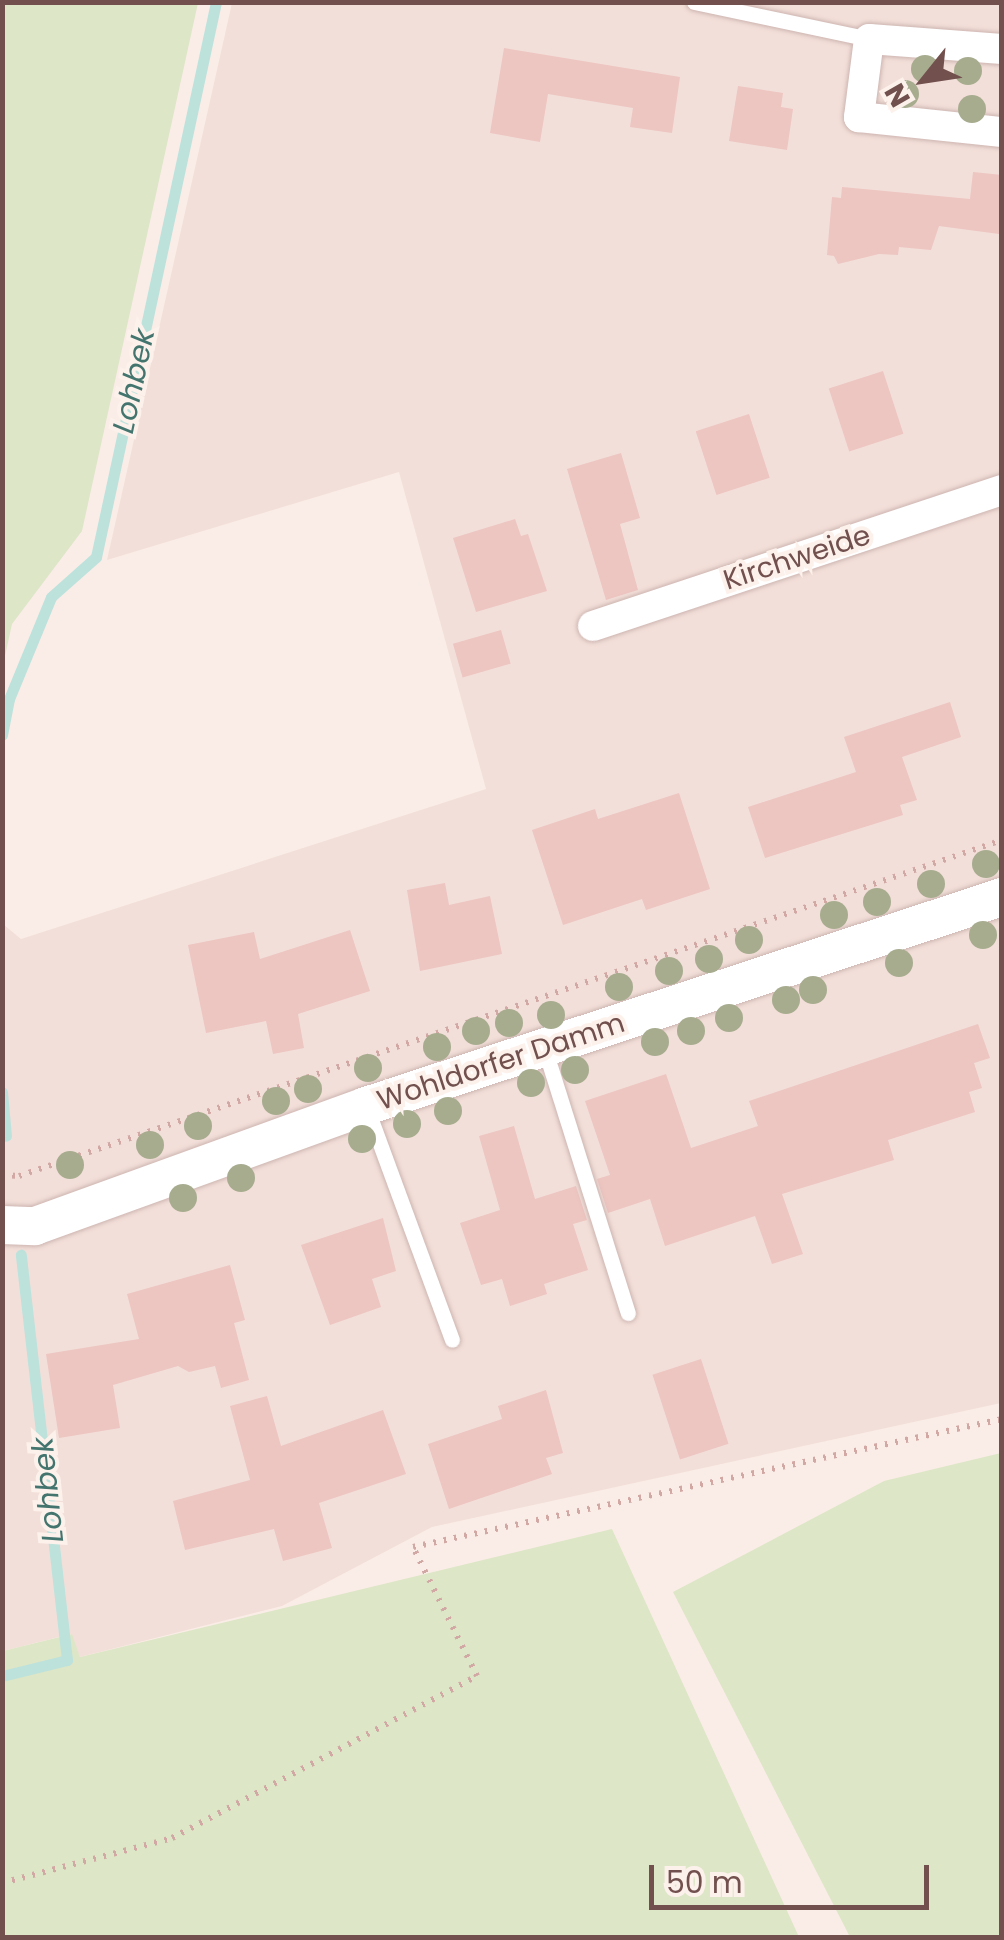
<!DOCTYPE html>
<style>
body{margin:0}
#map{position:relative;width:1004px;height:1940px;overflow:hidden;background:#faede7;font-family:Poppins,sans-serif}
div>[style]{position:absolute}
.residential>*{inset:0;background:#f3dfd9}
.green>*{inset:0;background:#dde6c6}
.stream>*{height:11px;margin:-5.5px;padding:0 5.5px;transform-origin:5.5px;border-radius:5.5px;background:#bde2dc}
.building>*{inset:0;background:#edc5c1;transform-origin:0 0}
.path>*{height:6px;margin-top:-3px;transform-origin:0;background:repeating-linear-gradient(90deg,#d1a8a4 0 2.5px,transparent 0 10.5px)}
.roads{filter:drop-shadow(0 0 2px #cdb5b1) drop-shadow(0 0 2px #cdb5b1)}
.service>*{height:15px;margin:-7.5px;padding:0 7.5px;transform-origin:7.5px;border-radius:7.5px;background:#fff}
.minor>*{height:30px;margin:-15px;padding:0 15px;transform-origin:15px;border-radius:15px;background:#fff}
.tertiary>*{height:38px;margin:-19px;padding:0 19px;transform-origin:19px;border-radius:19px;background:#fff}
.trees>*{width:28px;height:28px;margin:-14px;border-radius:50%;background:#a7ac8f}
span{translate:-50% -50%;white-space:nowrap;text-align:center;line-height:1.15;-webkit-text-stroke:8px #fdf1ec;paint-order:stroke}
.street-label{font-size:28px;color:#71504e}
.water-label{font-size:30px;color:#43756e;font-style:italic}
.frame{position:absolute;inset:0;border:5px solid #71504e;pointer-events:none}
.north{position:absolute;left:874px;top:30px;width:100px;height:100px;-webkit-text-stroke:8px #fdf1ec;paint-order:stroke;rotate:240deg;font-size:28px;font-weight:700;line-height:40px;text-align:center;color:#71504e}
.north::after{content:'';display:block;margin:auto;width:35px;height:45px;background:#71504e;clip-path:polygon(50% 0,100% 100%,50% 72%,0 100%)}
.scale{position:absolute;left:649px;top:1865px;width:280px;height:45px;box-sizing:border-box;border:5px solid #71504e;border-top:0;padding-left:12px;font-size:30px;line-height:35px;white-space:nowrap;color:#71504e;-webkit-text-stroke:8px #fdf1ec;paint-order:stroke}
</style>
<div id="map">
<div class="residential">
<div style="clip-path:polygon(232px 3px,1001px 3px,1001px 1403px,432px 1527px,282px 1606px,80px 1657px,71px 1634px,3px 1651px,3px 924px,21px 939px,486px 789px,399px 472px,107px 560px)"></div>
</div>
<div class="green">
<div style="clip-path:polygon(3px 2px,198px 3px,82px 531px,12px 624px,3px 665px)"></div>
<div style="clip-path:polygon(1001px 1453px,1001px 1937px,850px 1937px,673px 1592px,884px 1481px)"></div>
<div style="clip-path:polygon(612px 1529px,799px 1937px,3px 1937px,3px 1651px,72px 1634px,80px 1657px)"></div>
</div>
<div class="stream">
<div style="left:2px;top:735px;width:37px;rotate:-79deg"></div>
<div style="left:9px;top:699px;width:110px;rotate:-67.6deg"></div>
<div style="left:51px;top:597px;width:60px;rotate:-41.6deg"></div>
<div style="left:96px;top:557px;width:568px;rotate:-77.8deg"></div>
<div style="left:2px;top:1092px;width:44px;rotate:84.8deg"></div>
<div style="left:2px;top:1676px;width:67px;rotate:-13.8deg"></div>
<div style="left:67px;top:1660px;width:408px;rotate:-96.5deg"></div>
</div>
<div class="building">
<div style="clip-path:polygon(504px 48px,680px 77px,672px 133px,630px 127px,633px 108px,548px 94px,540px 142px,490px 133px)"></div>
<div style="clip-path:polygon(738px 86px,783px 93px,781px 107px,793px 109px,787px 150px,729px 141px)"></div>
<div style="clip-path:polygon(973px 172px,1002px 175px,999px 234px,939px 226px,931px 250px,899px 247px,898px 255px,879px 254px,838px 264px,834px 256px,827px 255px,832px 197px,841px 198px,842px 187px,970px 199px)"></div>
<div style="left:883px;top:371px;width:66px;height:57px;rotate:72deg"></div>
<div style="left:749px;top:414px;width:67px;height:56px;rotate:72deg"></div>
<div style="clip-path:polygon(621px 453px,640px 518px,620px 524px,638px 590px,606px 600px,567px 469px)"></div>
<div style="clip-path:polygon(515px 519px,521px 536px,528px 534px,547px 591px,476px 612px,453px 538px)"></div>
<div style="left:501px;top:630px;width:35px;height:50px;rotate:74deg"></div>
<div style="clip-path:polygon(950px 702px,961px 737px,902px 757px,917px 800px,900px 805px,903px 815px,765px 858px,748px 807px,856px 772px,844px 737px)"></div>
<div style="clip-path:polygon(679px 793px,710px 889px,646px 910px,642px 899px,563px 925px,532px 830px,595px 809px,598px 819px)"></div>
<div style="clip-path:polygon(445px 883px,449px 905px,490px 896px,502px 954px,420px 971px,407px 890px)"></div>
<div style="clip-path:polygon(350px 930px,370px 991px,298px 1014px,304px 1048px,273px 1054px,266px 1021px,206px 1033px,188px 945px,254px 932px,260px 959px)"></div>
<div style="clip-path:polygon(978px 1024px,990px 1058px,974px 1063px,982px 1088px,969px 1092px,975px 1112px,888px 1140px,894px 1160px,782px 1194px,803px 1254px,772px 1264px,755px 1216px,665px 1246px,650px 1199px,608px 1213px,597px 1179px,610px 1175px,585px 1101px,666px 1074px,691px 1148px,758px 1126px,749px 1101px)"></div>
<div style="clip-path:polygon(514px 1126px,535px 1199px,576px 1186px,587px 1220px,573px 1224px,588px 1270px,544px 1284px,547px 1294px,510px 1306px,502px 1279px,481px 1285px,460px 1223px,500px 1210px,479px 1136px)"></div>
<div style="clip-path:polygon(383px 1218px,396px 1271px,372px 1279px,381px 1307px,330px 1325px,301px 1245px)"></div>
<div style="clip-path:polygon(230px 1265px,245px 1320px,234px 1323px,249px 1380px,221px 1388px,215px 1366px,189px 1372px,178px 1366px,113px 1385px,120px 1428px,59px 1438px,46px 1354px,139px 1339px,127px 1294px)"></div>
<div style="left:701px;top:1359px;width:89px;height:51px;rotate:72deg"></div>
<div style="clip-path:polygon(546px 1390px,563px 1453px,546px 1458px,552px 1474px,449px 1509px,428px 1444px,502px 1419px,498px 1406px)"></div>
<div style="clip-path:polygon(267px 1396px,281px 1446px,383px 1410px,406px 1474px,319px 1503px,332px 1548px,283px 1561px,274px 1529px,185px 1550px,173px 1501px,250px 1480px,230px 1406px)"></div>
</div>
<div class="path">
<div style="left:2px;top:1175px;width:17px;rotate:3deg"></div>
<div style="left:19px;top:1176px;width:1039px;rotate:-18.87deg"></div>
<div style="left:2px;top:1883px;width:176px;rotate:-14.8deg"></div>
<div style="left:172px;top:1838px;width:345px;rotate:-28deg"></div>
<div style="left:477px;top:1676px;width:144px;rotate:-116.4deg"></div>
<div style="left:413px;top:1547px;width:603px;rotate:-12.26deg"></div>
</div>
<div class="roads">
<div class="service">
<div style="left:694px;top:2px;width:179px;rotate:11.9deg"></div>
<div style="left:544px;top:1047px;width:279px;rotate:72.5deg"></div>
<div style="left:366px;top:1106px;width:249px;rotate:69.8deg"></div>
</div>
<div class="minor">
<div style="left:1002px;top:49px;width:133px;rotate:-175.7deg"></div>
<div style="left:869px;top:39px;width:79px;rotate:97.3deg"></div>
<div style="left:859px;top:117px;width:144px;rotate:6deg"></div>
<div style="left:593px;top:626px;width:431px;rotate:-18.4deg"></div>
</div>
<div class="tertiary">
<div style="left:2px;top:1225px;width:33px;rotate:2deg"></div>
<div style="left:35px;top:1226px;width:352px;rotate:-19.9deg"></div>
<div style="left:366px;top:1106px;width:669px;rotate:-18.19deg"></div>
</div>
</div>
<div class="trees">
<div style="left:925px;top:69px"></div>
<div style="left:968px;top:71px"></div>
<div style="left:905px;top:94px"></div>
<div style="left:972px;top:109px"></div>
<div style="left:986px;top:864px"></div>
<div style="left:931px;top:884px"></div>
<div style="left:877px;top:902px"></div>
<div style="left:834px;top:915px"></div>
<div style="left:983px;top:935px"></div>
<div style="left:749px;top:940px"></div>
<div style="left:709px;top:959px"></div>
<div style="left:899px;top:963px"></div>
<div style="left:669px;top:971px"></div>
<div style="left:619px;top:987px"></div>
<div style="left:813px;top:990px"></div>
<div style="left:786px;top:1000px"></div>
<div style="left:551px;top:1015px"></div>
<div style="left:729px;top:1018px"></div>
<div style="left:509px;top:1023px"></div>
<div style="left:476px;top:1031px"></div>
<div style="left:691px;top:1031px"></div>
<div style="left:655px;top:1042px"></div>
<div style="left:437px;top:1047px"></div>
<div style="left:368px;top:1068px"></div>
<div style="left:575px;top:1070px"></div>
<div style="left:531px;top:1083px"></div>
<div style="left:308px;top:1089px"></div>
<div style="left:276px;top:1101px"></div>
<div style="left:448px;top:1111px"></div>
<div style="left:407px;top:1124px"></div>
<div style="left:198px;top:1126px"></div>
<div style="left:362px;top:1139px"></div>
<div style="left:150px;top:1145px"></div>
<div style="left:70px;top:1165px"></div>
<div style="left:241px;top:1178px"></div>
<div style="left:183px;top:1198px"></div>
</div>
<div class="street-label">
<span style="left:797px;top:558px;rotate:-18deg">Kirchweide</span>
<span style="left:501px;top:1062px;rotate:-18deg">Wohldorfer Damm</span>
</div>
<div class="water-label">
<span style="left:134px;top:381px;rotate:-78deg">Lohbek</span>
<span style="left:48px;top:1490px;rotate:-96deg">Lohbek</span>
</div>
<div class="frame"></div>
<div class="north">N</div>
<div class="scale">50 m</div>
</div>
